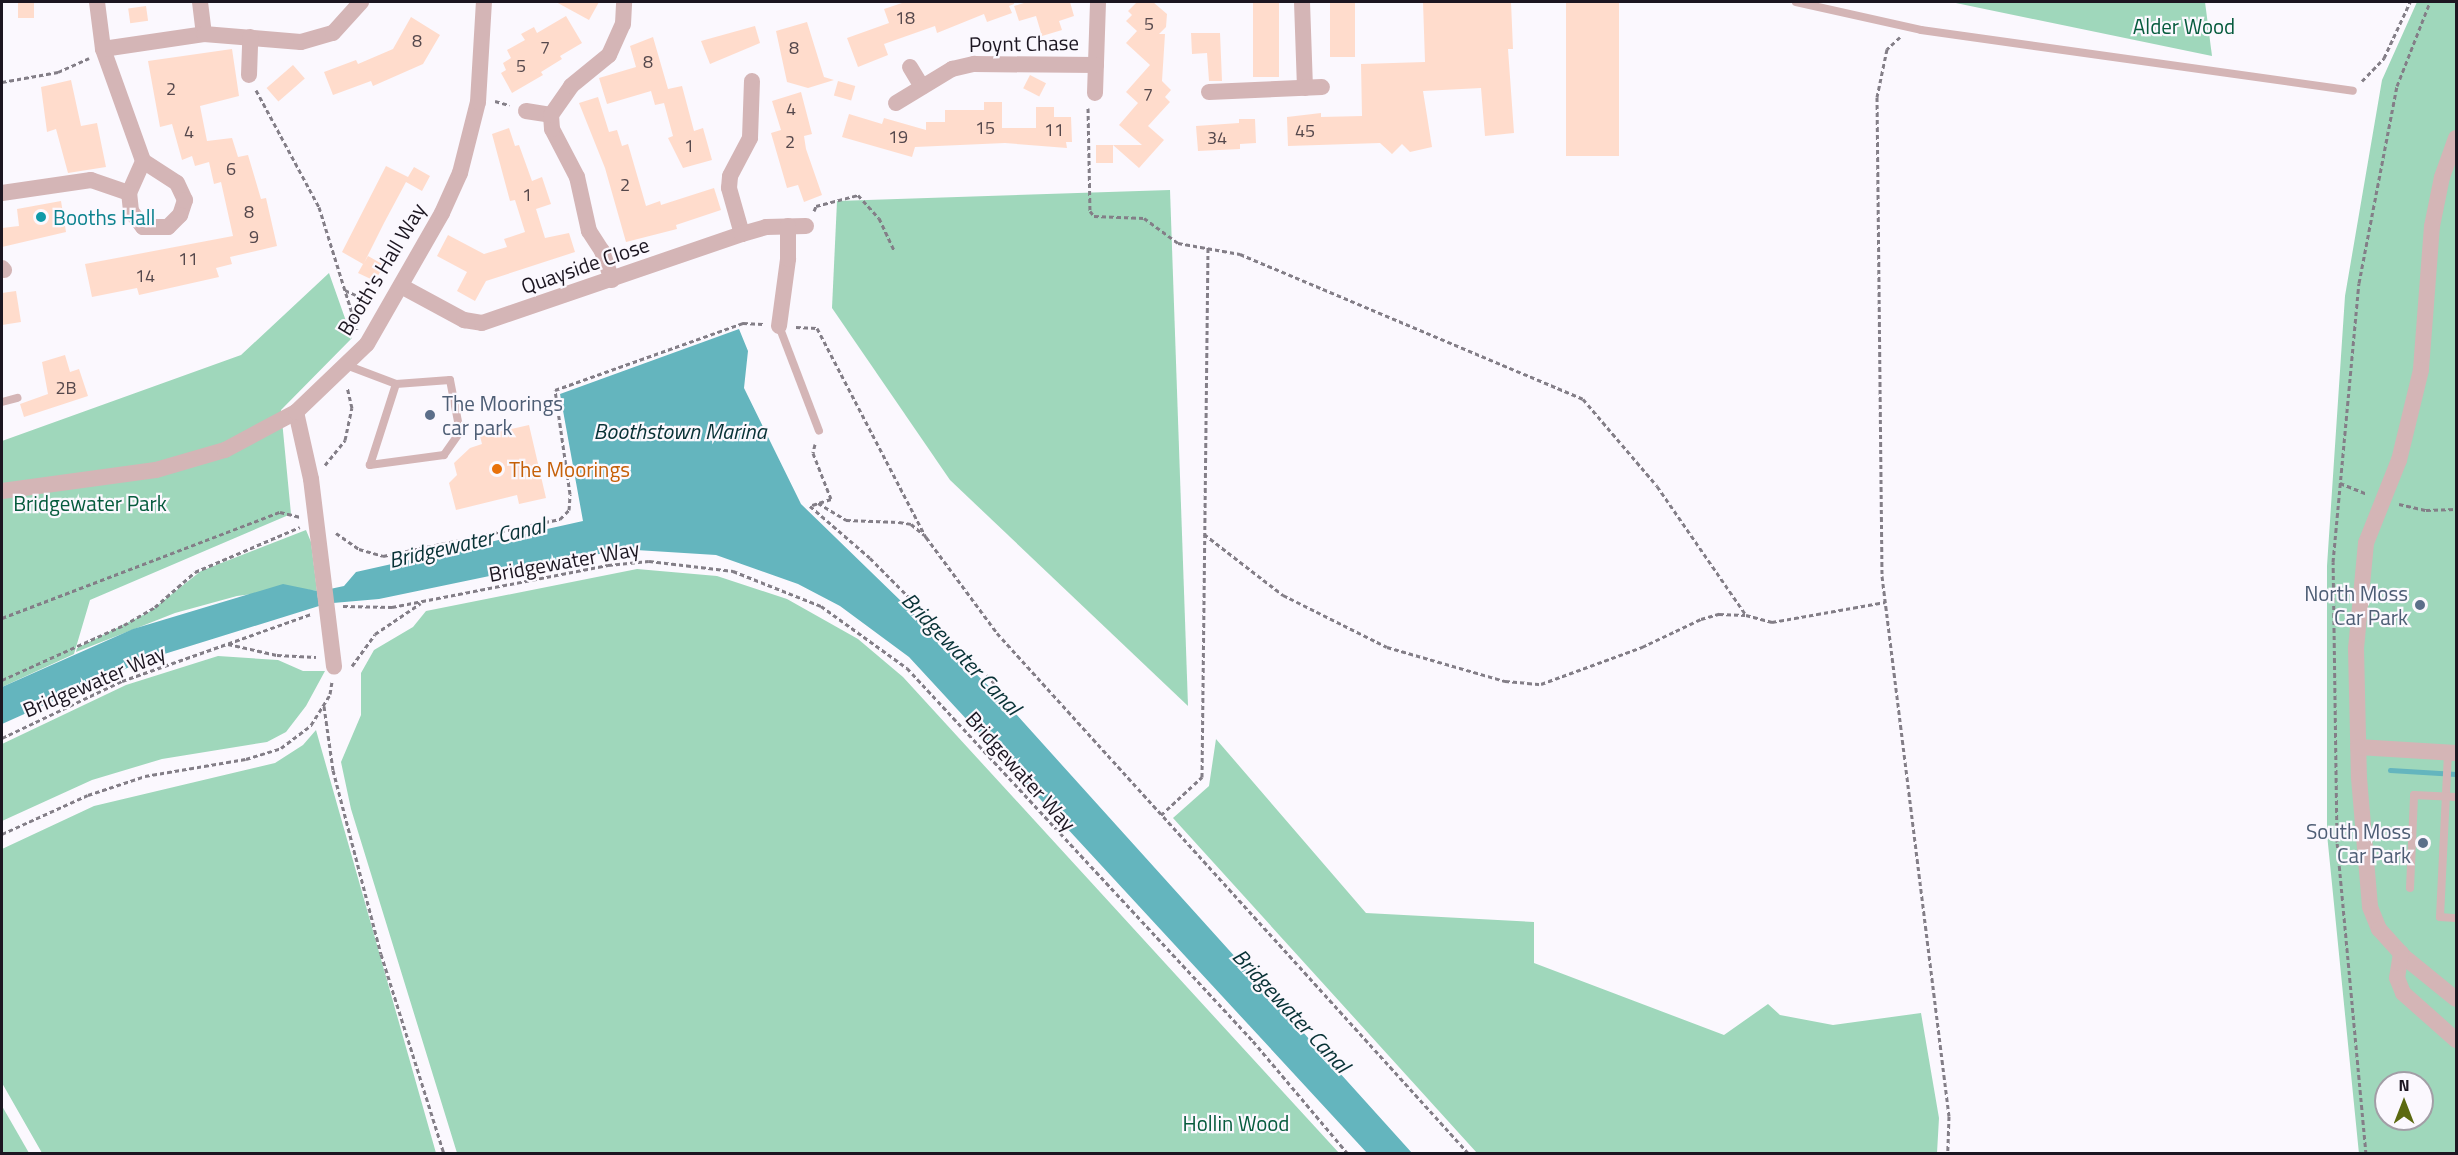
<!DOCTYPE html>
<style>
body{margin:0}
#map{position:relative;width:2458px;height:1155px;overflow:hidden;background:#fbf8fe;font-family:"Titillium Web",sans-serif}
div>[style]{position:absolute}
.green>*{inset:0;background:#9fd7bb}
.water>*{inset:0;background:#64b5be}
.stream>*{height:5px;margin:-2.5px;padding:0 2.5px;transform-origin:2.5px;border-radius:2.5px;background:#64b5be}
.building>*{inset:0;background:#ffdccc;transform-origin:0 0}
.path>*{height:3px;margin-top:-1.5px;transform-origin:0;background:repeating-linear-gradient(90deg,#837e87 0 4.5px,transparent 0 7.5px)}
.service>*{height:8px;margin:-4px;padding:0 4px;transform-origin:4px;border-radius:4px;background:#d4b5b6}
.minor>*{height:16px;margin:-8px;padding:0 8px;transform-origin:8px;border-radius:8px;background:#d4b5b6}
.dots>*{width:16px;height:16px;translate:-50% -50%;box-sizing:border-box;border:3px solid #fbf8fe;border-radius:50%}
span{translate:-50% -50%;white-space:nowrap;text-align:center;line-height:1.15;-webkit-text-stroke:4.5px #fbf8fe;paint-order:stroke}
.number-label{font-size:18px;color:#55484c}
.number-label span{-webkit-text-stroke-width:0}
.park-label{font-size:21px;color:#065b3d}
.street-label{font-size:21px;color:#1c1621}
.culture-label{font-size:21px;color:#0d838f}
.left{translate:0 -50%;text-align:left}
.service-label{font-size:21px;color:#4e5e75}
.right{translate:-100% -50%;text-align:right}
.food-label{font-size:21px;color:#c56008}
.water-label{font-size:22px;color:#083236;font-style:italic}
.frame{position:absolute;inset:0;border:3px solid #1c1621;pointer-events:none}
.north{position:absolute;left:2374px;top:1071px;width:60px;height:60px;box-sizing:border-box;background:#fbf8fe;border:2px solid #a29ea6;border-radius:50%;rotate:0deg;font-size:16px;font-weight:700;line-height:24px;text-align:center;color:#1c1621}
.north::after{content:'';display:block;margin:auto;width:21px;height:27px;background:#5b6910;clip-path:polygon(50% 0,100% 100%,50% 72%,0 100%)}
</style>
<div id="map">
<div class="green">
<div style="clip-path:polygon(1951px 2px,2205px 2px,2212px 56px)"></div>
<div style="clip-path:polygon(evenodd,2417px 2px,2456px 2px,2456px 1153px,2359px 1154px,2327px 834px,2327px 566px,2345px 296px,2382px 80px,2417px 2px,2386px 1083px,2422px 1083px,2422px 1119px,2386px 1119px,2386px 1083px)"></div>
<div style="clip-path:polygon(1170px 190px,1188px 706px,950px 480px,832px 308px,837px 201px)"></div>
<div style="clip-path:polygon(329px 273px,352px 338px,281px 410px,291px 514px,90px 600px,74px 654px,2px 687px,2px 441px,241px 355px)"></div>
<div style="clip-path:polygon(306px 530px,311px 542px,317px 591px,295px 588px,237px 596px,175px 613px,76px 652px,77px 648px,149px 612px,201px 571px)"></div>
<div style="clip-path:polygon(637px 569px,717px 576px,787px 599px,858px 639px,903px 677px,1339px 1153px,457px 1153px,351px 809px,341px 762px,361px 715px,361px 673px,374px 650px,413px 627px,426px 611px)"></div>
<div style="clip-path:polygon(218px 656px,278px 660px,303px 671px,325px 671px,306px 706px,286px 732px,267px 742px,162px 759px,92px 780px,2px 821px,2px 744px,126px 685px)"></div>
<div style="clip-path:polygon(316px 730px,436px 1153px,42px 1153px,2px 1083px,2px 849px,94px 806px,275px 763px,303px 745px)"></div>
<div style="clip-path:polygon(1216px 739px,1366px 913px,1534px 922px,1534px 963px,1724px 1035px,1768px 1004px,1780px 1015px,1833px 1025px,1921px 1013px,1939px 1118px,1937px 1153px,1477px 1153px,1173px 818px,1209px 786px)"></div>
<div style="clip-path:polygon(2px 1106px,29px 1153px,2px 1153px)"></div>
</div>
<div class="water">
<div style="clip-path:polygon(739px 329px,748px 351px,744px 388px,801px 504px,1006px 703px,1412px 1153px,1367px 1153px,909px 657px,840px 606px,798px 584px,716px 555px,636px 550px,590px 555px,379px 599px,333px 603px,330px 589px,344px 586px,356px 572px,583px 521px,560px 394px)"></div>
<div style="clip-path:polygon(283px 584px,317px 591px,319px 606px,145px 660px,2px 724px,2px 687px,133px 629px)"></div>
</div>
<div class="stream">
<div style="left:2390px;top:770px;width:66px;rotate:3.5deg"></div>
</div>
<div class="building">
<div style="left:18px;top:2px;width:16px;height:16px"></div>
<div style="clip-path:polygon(556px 2px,599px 2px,589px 20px)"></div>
<div style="clip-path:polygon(905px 2px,1014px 2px,1014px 4px,1009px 6px,1012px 13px,987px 22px,984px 14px,937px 33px,935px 26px,884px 44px,888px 55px,858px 67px,847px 38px,889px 23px,884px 9px)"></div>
<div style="clip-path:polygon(1027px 2px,1070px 2px,1074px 16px,1059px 21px,1062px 30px,1042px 36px,1036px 16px,1019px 21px,1014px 6px)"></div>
<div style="clip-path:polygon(1137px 2px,1153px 2px,1167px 14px,1166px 27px,1159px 34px,1165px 34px,1162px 81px,1171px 90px,1165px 97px,1170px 102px,1148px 126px,1164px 140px,1139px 168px,1113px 145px,1113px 163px,1096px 163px,1096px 145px,1142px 145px,1119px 125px,1138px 103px,1126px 92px,1150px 65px,1126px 43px,1137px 31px,1126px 21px,1132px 15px,1128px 11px)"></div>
<div style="left:1253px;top:2px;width:26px;height:75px"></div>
<div style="left:1330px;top:2px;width:25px;height:55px"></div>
<div style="clip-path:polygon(1423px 2px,1511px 2px,1513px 49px,1508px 49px,1514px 133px,1485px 136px,1481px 88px,1423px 91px,1432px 147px,1410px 152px,1402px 144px,1392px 154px,1380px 143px,1288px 146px,1287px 117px,1321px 113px,1321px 117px,1362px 116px,1361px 64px,1425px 62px)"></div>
<div style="left:1566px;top:2px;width:53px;height:154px"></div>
<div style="left:146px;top:6px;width:15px;height:18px;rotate:82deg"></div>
<div style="clip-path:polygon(566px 16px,582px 43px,560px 56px,562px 59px,541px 72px,543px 75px,512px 93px,501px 73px,506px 70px,503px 63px,511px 58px,507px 50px,525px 40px,521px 34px,534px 27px,537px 33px)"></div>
<div style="clip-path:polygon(411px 17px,440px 35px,423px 64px,373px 86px,371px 81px,333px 95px,324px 72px,356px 60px,358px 64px,393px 49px)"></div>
<div style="clip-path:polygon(807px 22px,824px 77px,834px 80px,808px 88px,787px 82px,776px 31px)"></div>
<div style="clip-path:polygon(755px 26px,760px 43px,710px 64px,701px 41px)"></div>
<div style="clip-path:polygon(1191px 33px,1220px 33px,1222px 81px,1209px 81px,1207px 53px,1192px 54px)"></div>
<div style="clip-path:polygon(653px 37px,668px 89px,682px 86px,694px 131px,703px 128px,712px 160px,683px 168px,668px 138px,673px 136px,664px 103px,655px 105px,651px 91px,607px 104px,599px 78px,636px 67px,630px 46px)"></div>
<div style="clip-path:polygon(232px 49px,239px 96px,200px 106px,207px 141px,232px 138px,238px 157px,248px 155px,261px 199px,266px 198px,277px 246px,230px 257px,232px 264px,216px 268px,219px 277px,139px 295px,137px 288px,92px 297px,85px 264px,233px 236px,221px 182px,214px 184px,209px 162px,195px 166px,192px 156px,182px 160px,172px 124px,160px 127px,148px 61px)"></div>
<div style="left:293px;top:65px;width:18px;height:35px;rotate:49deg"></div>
<div style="left:1030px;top:75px;width:18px;height:15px;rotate:27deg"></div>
<div style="clip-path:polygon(71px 80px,81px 126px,97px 123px,106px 167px,68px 173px,56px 129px,47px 132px,41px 87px)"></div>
<div style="left:838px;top:81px;width:18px;height:15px;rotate:16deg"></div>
<div style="clip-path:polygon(801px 92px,812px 134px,804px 136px,806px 149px,822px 195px,804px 202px,798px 185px,787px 188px,771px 133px,781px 130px,772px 101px)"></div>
<div style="clip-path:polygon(598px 97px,609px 132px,617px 130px,622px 146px,628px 144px,646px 206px,660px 201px,661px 205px,714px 188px,721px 210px,676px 225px,677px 229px,626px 242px,605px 168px,579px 103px)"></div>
<div style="clip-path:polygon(984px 102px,1002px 102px,1002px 128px,1036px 128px,1036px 107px,1054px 107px,1054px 117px,1071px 117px,1072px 142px,1066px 142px,1067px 148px,1005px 143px,915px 147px,912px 157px,842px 137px,849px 114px,882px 124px,884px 118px,926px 130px,926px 122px,945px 122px,945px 110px,984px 110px)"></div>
<div style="clip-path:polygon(1239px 119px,1255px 119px,1256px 143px,1240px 144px,1240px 149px,1198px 151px,1196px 126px,1239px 123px)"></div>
<div style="clip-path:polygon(509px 128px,515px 146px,519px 145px,532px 181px,542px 177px,551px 204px,536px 209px,545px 238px,569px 233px,575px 252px,486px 281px,475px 301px,457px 291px,467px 272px,437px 256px,448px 235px,484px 254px,507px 247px,504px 239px,525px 232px,515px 200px,510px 201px,492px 134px)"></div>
<div style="clip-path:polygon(386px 166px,408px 177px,414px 167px,430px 176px,422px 191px,406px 182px,384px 223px,364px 263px,368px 256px,384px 265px,375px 281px,358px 273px,363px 264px,342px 252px)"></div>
<div style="clip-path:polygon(61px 201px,66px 232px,2px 247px,2px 228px,19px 226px,17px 209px)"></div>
<div style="clip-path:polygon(16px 291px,21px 322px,2px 325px,2px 293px)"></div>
<div style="clip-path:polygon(65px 355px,70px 372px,79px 369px,88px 396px,24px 417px,20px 404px,48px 394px,42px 362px)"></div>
<div style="clip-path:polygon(529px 425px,546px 498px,519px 504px,517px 495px,456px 510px,449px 483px,457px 475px,454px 463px,470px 448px,482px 444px,480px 436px)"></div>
</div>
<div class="path">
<div style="left:1900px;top:37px;width:18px;rotate:137deg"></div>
<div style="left:1887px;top:49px;width:49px;rotate:101.8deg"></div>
<div style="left:1877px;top:97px;width:479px;rotate:89.4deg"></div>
<div style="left:1882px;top:576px;width:544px;rotate:82.93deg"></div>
<div style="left:1949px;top:1116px;width:38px;rotate:92deg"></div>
<div style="left:2362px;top:81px;width:32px;rotate:-46deg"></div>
<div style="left:2384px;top:58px;width:62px;rotate:-65.1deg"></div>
<div style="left:2px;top:82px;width:57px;rotate:-10.1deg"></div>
<div style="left:58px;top:72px;width:34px;rotate:-24deg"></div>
<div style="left:256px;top:90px;width:133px;rotate:61.7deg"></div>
<div style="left:319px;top:207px;width:128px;rotate:72.7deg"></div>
<div style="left:495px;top:101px;width:15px;rotate:16deg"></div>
<div style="left:1088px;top:108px;width:103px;rotate:88.9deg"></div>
<div style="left:1090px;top:211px;width:6px;rotate:51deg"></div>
<div style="left:1094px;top:216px;width:50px;rotate:2.3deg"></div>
<div style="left:1144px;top:218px;width:42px;rotate:36.3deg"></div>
<div style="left:1178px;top:243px;width:63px;rotate:10.1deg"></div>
<div style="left:1240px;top:254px;width:372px;rotate:22.9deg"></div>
<div style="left:1583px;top:399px;width:114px;rotate:49.6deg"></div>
<div style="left:1657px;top:486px;width:157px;rotate:55.4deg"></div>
<div style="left:1746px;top:615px;width:27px;rotate:15deg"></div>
<div style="left:1772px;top:622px;width:115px;rotate:-10deg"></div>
<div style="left:814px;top:211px;width:5px;rotate:-68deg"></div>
<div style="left:816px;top:206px;width:43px;rotate:-14.7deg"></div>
<div style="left:858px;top:195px;width:31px;rotate:48deg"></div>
<div style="left:879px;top:218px;width:35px;rotate:65deg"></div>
<div style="left:345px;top:290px;width:29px;rotate:25deg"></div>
<div style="left:796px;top:327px;width:21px;rotate:3deg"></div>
<div style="left:817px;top:328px;width:236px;rotate:62.5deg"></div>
<div style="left:926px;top:537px;width:119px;rotate:53.5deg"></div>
<div style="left:997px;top:633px;width:703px;rotate:47.82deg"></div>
<div style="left:815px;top:444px;width:9px;rotate:103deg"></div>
<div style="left:813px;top:453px;width:49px;rotate:68.6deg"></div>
<div style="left:831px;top:499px;width:22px;rotate:162deg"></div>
<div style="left:810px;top:506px;width:79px;rotate:40.9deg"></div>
<div style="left:870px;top:558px;width:193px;rotate:45.2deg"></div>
<div style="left:325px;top:465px;width:32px;rotate:-51deg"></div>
<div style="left:345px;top:440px;width:33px;rotate:-78deg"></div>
<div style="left:352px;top:408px;width:22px;rotate:-103deg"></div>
<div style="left:2340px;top:483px;width:29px;rotate:22deg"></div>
<div style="left:818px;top:503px;width:33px;rotate:31deg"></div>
<div style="left:846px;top:520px;width:53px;rotate:2.2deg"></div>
<div style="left:899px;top:522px;width:12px;rotate:9deg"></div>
<div style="left:911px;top:524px;width:17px;rotate:40deg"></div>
<div style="left:2399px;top:504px;width:28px;rotate:13deg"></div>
<div style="left:2426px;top:510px;width:30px;rotate:-2deg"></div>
<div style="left:336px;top:533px;width:28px;rotate:35deg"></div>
<div style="left:359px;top:549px;width:25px;rotate:16deg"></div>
<div style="left:383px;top:556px;width:181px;rotate:-11.8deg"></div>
<div style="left:560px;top:519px;width:13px;rotate:-45deg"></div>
<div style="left:569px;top:510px;width:16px;rotate:-86deg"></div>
<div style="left:570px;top:494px;width:105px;rotate:-98.2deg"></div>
<div style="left:555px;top:390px;width:200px;rotate:-19.6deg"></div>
<div style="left:743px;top:323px;width:20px;rotate:3deg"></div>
<div style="left:1204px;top:534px;width:100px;rotate:37.7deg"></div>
<div style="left:1283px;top:595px;width:116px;rotate:26.6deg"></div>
<div style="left:1387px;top:647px;width:123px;rotate:16.1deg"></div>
<div style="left:1505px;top:681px;width:36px;rotate:5deg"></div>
<div style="left:1541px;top:684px;width:108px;rotate:-20.1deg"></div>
<div style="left:1642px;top:647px;width:65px;rotate:-25.4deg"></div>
<div style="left:1701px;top:619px;width:19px;rotate:-16deg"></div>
<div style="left:1719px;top:614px;width:26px;rotate:2deg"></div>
<div style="left:343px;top:606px;width:49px;rotate:1.2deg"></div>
<div style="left:392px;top:607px;width:220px;rotate:-11deg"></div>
<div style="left:608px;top:565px;width:41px;rotate:-5.6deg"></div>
<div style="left:649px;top:561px;width:85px;rotate:6.8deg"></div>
<div style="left:733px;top:571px;width:95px;rotate:21.7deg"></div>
<div style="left:821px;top:606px;width:106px;rotate:35.8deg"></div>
<div style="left:907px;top:668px;width:509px;rotate:47.15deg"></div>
<div style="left:1253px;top:1041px;width:148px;rotate:49.9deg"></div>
<div style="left:2px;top:618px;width:298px;rotate:-20.9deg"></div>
<div style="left:280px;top:512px;width:21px;rotate:14deg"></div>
<div style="left:228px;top:644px;width:50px;rotate:12.7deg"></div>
<div style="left:277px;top:655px;width:39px;rotate:3deg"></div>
<div style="left:352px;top:666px;width:39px;rotate:-54deg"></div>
<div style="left:375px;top:634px;width:55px;rotate:-34deg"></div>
<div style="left:2px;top:680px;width:134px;rotate:-24.3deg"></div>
<div style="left:124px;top:625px;width:36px;rotate:-30deg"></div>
<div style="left:155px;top:607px;width:53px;rotate:-41.2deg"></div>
<div style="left:195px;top:572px;width:114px;rotate:-23.2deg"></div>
<div style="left:324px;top:706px;width:65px;rotate:82deg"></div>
<div style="left:333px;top:770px;width:190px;rotate:75.4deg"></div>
<div style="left:381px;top:954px;width:210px;rotate:72.5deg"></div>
<div style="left:2px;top:738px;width:133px;rotate:-25.4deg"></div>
<div style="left:122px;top:681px;width:201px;rotate:-19.5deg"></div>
<div style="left:1161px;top:815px;width:56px;rotate:-42.8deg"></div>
<div style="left:1202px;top:777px;width:530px;rotate:-89.35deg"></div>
<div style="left:2px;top:834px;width:94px;rotate:-24.4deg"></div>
<div style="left:88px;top:795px;width:60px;rotate:-18.4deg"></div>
<div style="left:145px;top:776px;width:102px;rotate:-9.6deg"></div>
<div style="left:246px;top:759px;width:37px;rotate:-17deg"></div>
<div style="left:281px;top:748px;width:38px;rotate:-37deg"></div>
<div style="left:311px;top:725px;width:36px;rotate:-58deg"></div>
<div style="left:330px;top:694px;width:12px;rotate:-81deg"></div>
<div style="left:2366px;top:1154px;width:313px;rotate:-95.3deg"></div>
<div style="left:2337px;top:842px;width:280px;rotate:-90.8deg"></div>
<div style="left:2333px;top:562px;width:280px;rotate:-84.7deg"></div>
<div style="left:2359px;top:283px;width:201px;rotate:-79.1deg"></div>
<div style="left:2397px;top:86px;width:90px;rotate:-68.6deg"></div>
</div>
<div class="service">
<div style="left:1796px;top:2px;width:128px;rotate:12.6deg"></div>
<div style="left:1921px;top:30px;width:436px;rotate:8deg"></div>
<div style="left:779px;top:326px;width:112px;rotate:69.1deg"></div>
<div style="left:346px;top:365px;width:53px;rotate:20.8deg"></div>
<div style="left:396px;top:384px;width:54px;rotate:-4.2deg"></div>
<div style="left:450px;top:380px;width:53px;rotate:79.1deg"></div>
<div style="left:460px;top:432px;width:28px;rotate:125deg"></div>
<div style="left:444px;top:455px;width:75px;rotate:172.3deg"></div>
<div style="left:370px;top:465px;width:85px;rotate:-72.2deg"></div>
<div style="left:2px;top:402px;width:16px;rotate:-15deg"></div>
<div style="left:2448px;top:753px;width:164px;rotate:92.8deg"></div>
<div style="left:2440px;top:917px;width:16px;rotate:4deg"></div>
<div style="left:2410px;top:888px;width:93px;rotate:-87.5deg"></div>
<div style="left:2414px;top:795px;width:42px;rotate:2.7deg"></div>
</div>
<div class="minor">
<div style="left:97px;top:2px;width:47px;rotate:82.7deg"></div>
<div style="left:103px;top:49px;width:119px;rotate:70.3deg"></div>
<div style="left:143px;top:161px;width:40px;rotate:32.9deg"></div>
<div style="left:177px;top:183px;width:19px;rotate:65deg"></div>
<div style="left:185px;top:200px;width:16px;rotate:108deg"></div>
<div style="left:180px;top:215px;width:17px;rotate:135deg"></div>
<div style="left:168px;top:227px;width:25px;rotate:180deg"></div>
<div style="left:143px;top:227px;width:20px;rotate:-127deg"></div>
<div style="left:131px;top:211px;width:18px;rotate:-96deg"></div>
<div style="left:129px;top:193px;width:35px;rotate:-66deg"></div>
<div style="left:200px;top:2px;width:32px;rotate:83deg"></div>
<div style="left:1302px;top:2px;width:86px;rotate:88deg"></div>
<div style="left:103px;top:49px;width:102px;rotate:-8.4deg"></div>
<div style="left:204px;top:34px;width:97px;rotate:4.7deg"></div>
<div style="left:301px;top:42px;width:33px;rotate:-16deg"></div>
<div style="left:333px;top:33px;width:42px;rotate:-47.9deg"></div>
<div style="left:910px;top:67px;width:23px;rotate:59deg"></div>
<div style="left:249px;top:75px;width:38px;rotate:-88deg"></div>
<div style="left:1209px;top:92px;width:113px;rotate:-2.5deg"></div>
<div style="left:1095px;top:93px;width:91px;rotate:-88.1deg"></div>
<div style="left:896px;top:103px;width:66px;rotate:-31.3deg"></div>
<div style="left:952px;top:69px;width:23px;rotate:-13deg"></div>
<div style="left:974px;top:64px;width:122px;rotate:0.5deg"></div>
<div style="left:526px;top:111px;width:25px;rotate:9deg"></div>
<div style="left:2456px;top:138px;width:41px;rotate:109.7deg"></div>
<div style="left:2442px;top:177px;width:50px;rotate:101.5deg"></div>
<div style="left:2432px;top:226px;width:144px;rotate:94.4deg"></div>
<div style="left:2421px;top:370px;width:93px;rotate:103.7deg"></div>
<div style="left:2399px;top:460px;width:89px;rotate:111.7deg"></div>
<div style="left:2366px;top:543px;width:105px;rotate:95.4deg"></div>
<div style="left:2356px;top:648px;width:130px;rotate:88.7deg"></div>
<div style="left:2359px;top:778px;width:129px;rotate:85.1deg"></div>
<div style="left:2370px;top:907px;width:24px;rotate:68deg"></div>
<div style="left:2379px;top:929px;width:36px;rotate:48deg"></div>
<div style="left:2403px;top:956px;width:68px;rotate:39.1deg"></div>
<div style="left:2px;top:193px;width:90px;rotate:-8.3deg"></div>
<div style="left:91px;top:180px;width:40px;rotate:18.9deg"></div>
<div style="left:742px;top:234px;width:48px;rotate:-105.8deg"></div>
<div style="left:729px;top:188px;width:12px;rotate:-85deg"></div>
<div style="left:730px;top:176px;width:43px;rotate:-62.2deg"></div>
<div style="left:750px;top:138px;width:57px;rotate:-88deg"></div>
<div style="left:2px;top:268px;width:3px;rotate:45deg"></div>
<div style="left:612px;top:280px;width:31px;rotate:-109deg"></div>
<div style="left:602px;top:251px;width:24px;rotate:-123deg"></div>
<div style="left:589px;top:231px;width:55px;rotate:-102.5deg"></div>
<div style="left:577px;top:177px;width:54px;rotate:-117.5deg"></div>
<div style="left:552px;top:129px;width:14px;rotate:-94deg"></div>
<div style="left:551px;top:115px;width:35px;rotate:-55deg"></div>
<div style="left:571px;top:86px;width:49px;rotate:-39.2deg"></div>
<div style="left:609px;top:55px;width:34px;rotate:-66deg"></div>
<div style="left:623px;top:24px;width:22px;rotate:-87deg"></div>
<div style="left:401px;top:286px;width:72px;rotate:28.4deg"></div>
<div style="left:464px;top:320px;width:18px;rotate:9deg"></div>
<div style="left:482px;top:323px;width:275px;rotate:-18.9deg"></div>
<div style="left:742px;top:234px;width:25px;rotate:-16deg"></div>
<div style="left:766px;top:227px;width:40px;rotate:-1.4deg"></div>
<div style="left:779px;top:326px;width:68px;rotate:-82.3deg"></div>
<div style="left:788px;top:259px;width:33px;rotate:-90deg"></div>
<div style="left:296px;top:412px;width:69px;rotate:77.4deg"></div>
<div style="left:311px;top:479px;width:189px;rotate:83deg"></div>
<div style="left:2px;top:491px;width:155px;rotate:-7.8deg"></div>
<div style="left:156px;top:470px;width:72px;rotate:-16.2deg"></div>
<div style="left:225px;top:450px;width:81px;rotate:-28.2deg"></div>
<div style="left:296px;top:412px;width:98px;rotate:-43.8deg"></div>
<div style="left:367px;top:344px;width:151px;rotate:-60.2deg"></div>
<div style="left:442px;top:213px;width:44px;rotate:-65.8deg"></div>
<div style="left:460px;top:173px;width:73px;rotate:-75.8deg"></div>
<div style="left:478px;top:102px;width:100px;rotate:-86.6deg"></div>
<div style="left:2358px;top:747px;width:98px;rotate:3.5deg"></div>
<div style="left:2401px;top:953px;width:25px;rotate:99deg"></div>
<div style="left:2397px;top:978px;width:16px;rotate:68deg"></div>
<div style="left:2403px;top:993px;width:71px;rotate:41.6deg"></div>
</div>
<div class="dots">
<div style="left:41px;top:217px;background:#0f9aa8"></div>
<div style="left:430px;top:415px;background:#5c6f8a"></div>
<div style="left:497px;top:469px;background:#e8710a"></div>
<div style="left:2420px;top:605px;background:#5c6f8a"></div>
<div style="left:2423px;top:843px;background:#5c6f8a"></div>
</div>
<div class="number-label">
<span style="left:905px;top:18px">18</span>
<span style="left:1149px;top:24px">5</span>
<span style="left:417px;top:41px">8</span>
<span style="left:545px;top:48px">7</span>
<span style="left:794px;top:48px">8</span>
<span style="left:648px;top:62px">8</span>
<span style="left:521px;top:66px">5</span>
<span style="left:171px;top:89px">2</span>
<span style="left:1148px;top:95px">7</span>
<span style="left:791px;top:109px">4</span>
<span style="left:985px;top:128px">15</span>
<span style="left:1054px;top:130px">11</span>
<span style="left:1305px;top:131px">45</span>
<span style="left:189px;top:132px">4</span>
<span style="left:898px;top:137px">19</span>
<span style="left:1217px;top:138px">34</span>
<span style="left:790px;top:142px">2</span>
<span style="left:689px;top:146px">1</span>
<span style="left:231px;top:169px">6</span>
<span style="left:625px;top:185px">2</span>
<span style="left:527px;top:195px">1</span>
<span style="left:249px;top:212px">8</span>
<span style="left:254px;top:237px">9</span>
<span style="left:188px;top:259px">11</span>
<span style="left:145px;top:276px">14</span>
<span style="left:66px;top:388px">2B</span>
</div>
<div class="park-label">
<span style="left:2184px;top:26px">Alder Wood</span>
<span style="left:90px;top:503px">Bridgewater Park</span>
<span style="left:1236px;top:1123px">Hollin Wood</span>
</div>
<div class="street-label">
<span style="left:1024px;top:43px;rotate:-1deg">Poynt Chase</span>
<span style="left:585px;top:265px;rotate:-19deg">Quayside Close</span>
<span style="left:381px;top:269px;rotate:-59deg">Booth's Hall Way</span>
<span style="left:564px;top:561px;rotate:-10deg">Bridgewater Way</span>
<span style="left:94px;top:681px;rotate:-23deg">Bridgewater Way</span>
<span style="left:1021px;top:771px;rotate:48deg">Bridgewater Way</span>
</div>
<div class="culture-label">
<span class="left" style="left:53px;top:217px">Booths Hall</span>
</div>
<div class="service-label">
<span class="left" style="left:442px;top:415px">The Moorings<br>car park</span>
<span class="right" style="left:2408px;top:605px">North Moss<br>Car Park</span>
<span class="right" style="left:2411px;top:843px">South Moss<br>Car Park</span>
</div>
<div class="food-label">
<span class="left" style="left:509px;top:469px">The Moorings</span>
</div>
<div class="water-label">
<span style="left:680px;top:432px">Boothstown Marina</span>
<span style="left:467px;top:543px;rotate:-13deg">Bridgewater Canal</span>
<span style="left:961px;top:654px;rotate:46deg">Bridgewater Canal</span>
<span style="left:1291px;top:1011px;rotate:47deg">Bridgewater Canal</span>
</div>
<div class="frame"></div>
<div class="north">N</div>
</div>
